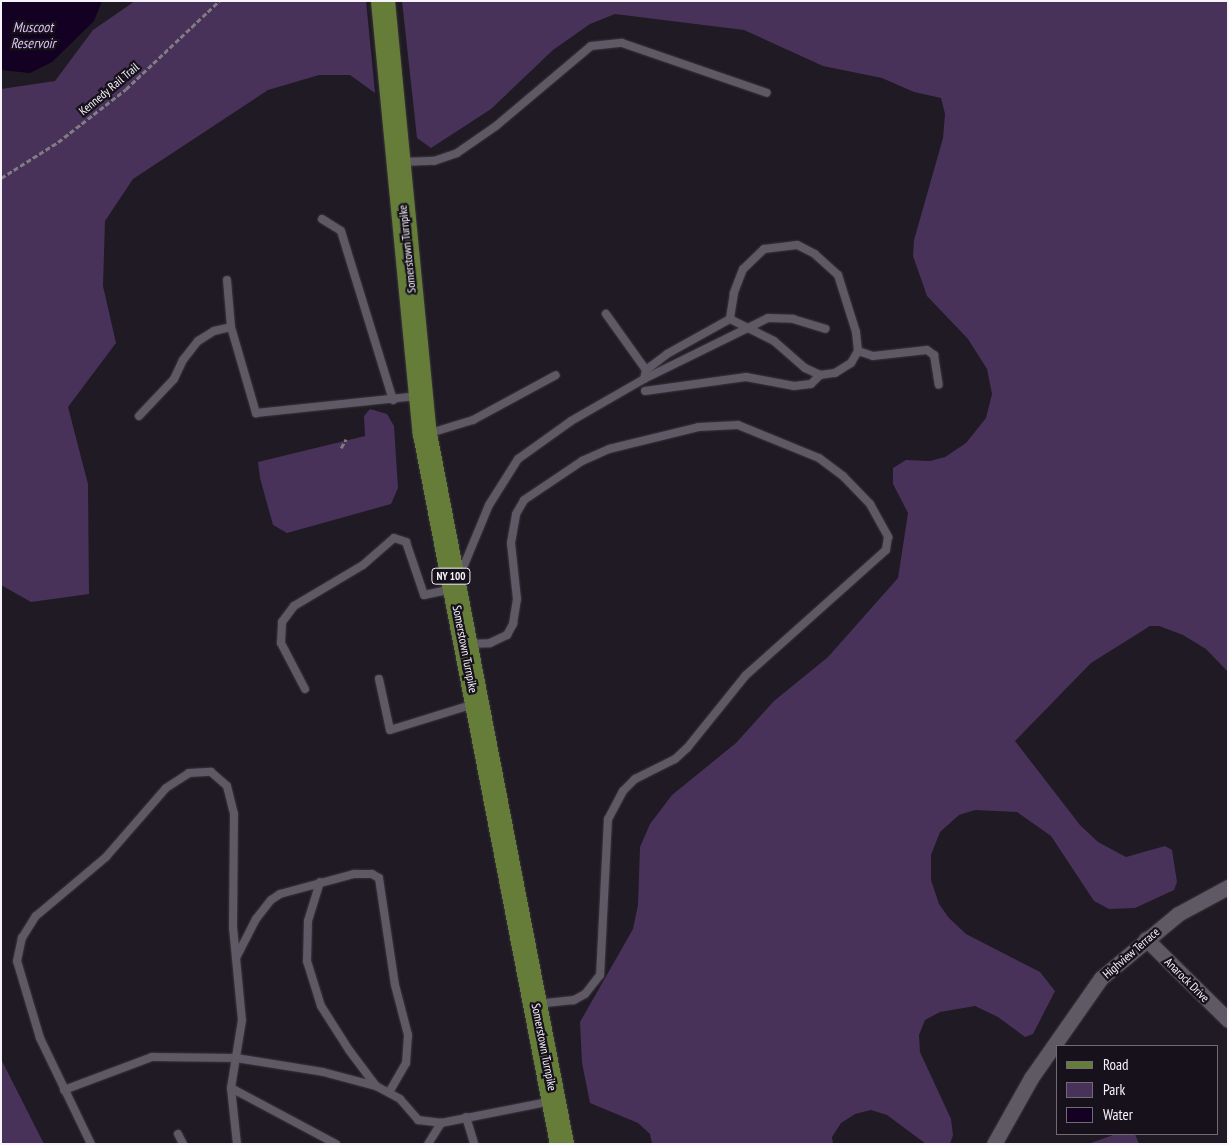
<!DOCTYPE html>
<style>
body{margin:0}
#map{position:relative;width:1229px;height:1145px;overflow:hidden;background:#1f1a23;font-family:"PT Sans Narrow",sans-serif}
div>[style]{position:absolute}
.green>*{inset:0;background:#483259}
.water>*{inset:0;background:#140022}
.path>*{height:2.5px;margin-top:-1.25px;transform-origin:0;background:repeating-linear-gradient(90deg,#817c84 0 5px,transparent 0 7.5px)}
.roads{filter:drop-shadow(0 0 1px #39353c) drop-shadow(0 0 1px #39353c)}
.lane>*{height:8px;margin:-4px;padding:0 4px;transform-origin:4px;border-radius:4px;background:#5e5964}
.street>*{height:15px;margin:-7.5px;padding:0 7.5px;transform-origin:7.5px;border-radius:7.5px;background:#5e5964}
.primary>*{height:24px;margin:-12px;padding:0 12px;transform-origin:12px;border-radius:12px;background:#657d39}
span{translate:-50% -50%;white-space:nowrap;text-align:center;line-height:1.15;-webkit-text-stroke:4.5px #16111a;paint-order:stroke}
.shield-label span{padding:1px 4px;background:#16111a;border:1px solid;border-radius:4px;-webkit-text-stroke-width:0}
.shield-label{font-size:11px;color:#f7f3fa;font-weight:700}
.street-label{font-size:12px;color:#f7f3fa}
.water-label{font-size:14px;color:#dcbff4;font-style:italic}
.frame{position:absolute;inset:0;border:2px solid #f7f3fa;pointer-events:none}
.legend{position:absolute;left:1056px;top:1045px;width:162px;height:90px;box-sizing:border-box;background:#16111a;border:1px solid #706b74;margin:0;padding:6px 9px;list-style:none;font-size:15px;color:#f7f3fa}
.legend li{display:flex;align-items:center;gap:10px;height:25px}
.legend b{width:25px;border:1px solid #706b74}
</style>
<div id="map">
<div class="green">
<div style="clip-path:polygon(135px 1px,366px 1px,375px 93px,350px 75px,319px 75px,268px 90px,133px 179px,105px 221px,103px 286px,116px 343px,68px 407px,88px 484px,89px 594px,31px 602px,1px 585px,1px 89px,55px 81px,93px 30px)"></div>
<div style="clip-path:polygon(402px 1px,1228px 1px,1228px 672px,1206px 649px,1183px 635px,1159px 626px,1150px 626px,1091px 663px,1015px 741px,1080px 825px,1098px 842px,1126px 857px,1165px 846px,1172px 850px,1177px 882px,1174px 890px,1135px 908px,1109px 909px,1094px 901px,1051px 836px,1017px 812px,975px 810px,959px 815px,940px 832px,931px 855px,931px 880px,939px 904px,949px 918px,966px 934px,1040px 972px,1055px 991px,1033px 1034px,1025px 1037px,998px 1017px,975px 1006px,940px 1012px,925px 1020px,919px 1035px,920px 1052px,951px 1119px,953px 1135px,950px 1144px,926px 1144px,887px 1115px,871px 1110px,855px 1114px,841px 1123px,832px 1137px,833px 1144px,652px 1144px,650px 1134px,638px 1123px,590px 1103px,582px 1063px,580px 1022px,633px 929px,638px 905px,640px 847px,650px 824px,672px 795px,736px 743px,774px 701px,828px 657px,898px 578px,908px 513px,893px 484px,893px 468px,906px 460px,930px 461px,945px 457px,966px 443px,986px 418px,992px 394px,987px 369px,968px 339px,927px 296px,913px 256px,914px 240px,943px 138px,945px 114px,941px 98px,914px 92px,882px 78px,823px 66px,744px 30px,615px 14px,590px 24px,553px 50px,491px 109px,431px 148px,417px 138px)"></div>
<div style="clip-path:polygon(370px 409px,387px 414px,394px 426px,398px 488px,391px 504px,287px 533px,273px 525px,260px 478px,258px 462px,365px 436px,364px 416px)"></div>
<div style="clip-path:polygon(1px 1059px,44px 1144px,1px 1144px)"></div>
<div style="clip-path:polygon(1116px 1134px,1135px 1134px,1139px 1144px,1088px 1144px)"></div>
</div>
<div class="water">
<div style="clip-path:polygon(1px 1px,102px 1px,94px 21px,52px 62px,30px 73px,1px 70px)"></div>
</div>
<div class="path">
<div style="left:1px;top:178px;width:67px;rotate:-32.3deg"></div>
<div style="left:58px;top:142px;width:86px;rotate:-37.9deg"></div>
<div style="left:126px;top:89px;width:128px;rotate:-43.4deg"></div>
<div style="left:341px;top:448px;width:10px;rotate:-61deg"></div>
</div>
<div class="roads">
<div class="lane">
<div style="left:401px;top:162px;width:33px;rotate:-2deg"></div>
<div style="left:434px;top:161px;width:24px;rotate:-19deg"></div>
<div style="left:457px;top:153px;width:47px;rotate:-34.7deg"></div>
<div style="left:496px;top:126px;width:124px;rotate:-40.1deg"></div>
<div style="left:591px;top:46px;width:31px;rotate:-6deg"></div>
<div style="left:622px;top:43px;width:153px;rotate:19deg"></div>
<div style="left:322px;top:219px;width:22px;rotate:32deg"></div>
<div style="left:341px;top:231px;width:177px;rotate:72.9deg"></div>
<div style="left:227px;top:280px;width:47px;rotate:85.1deg"></div>
<div style="left:231px;top:327px;width:90px;rotate:73.8deg"></div>
<div style="left:256px;top:413px;width:164px;rotate:-6deg"></div>
<div style="left:858px;top:351px;width:16px;rotate:18deg"></div>
<div style="left:873px;top:356px;width:54px;rotate:-6.3deg"></div>
<div style="left:927px;top:350px;width:9px;rotate:36deg"></div>
<div style="left:934px;top:355px;width:30px;rotate:81deg"></div>
<div style="left:646px;top:370px;width:26px;rotate:-37deg"></div>
<div style="left:667px;top:354px;width:72px;rotate:-29.1deg"></div>
<div style="left:730px;top:319px;width:49px;rotate:26.6deg"></div>
<div style="left:774px;top:341px;width:41px;rotate:41.1deg"></div>
<div style="left:805px;top:368px;width:17px;rotate:25deg"></div>
<div style="left:820px;top:375px;width:15px;rotate:-8deg"></div>
<div style="left:835px;top:373px;width:19px;rotate:-32deg"></div>
<div style="left:851px;top:363px;width:14px;rotate:-60deg"></div>
<div style="left:858px;top:351px;width:19px;rotate:-96deg"></div>
<div style="left:856px;top:332px;width:60px;rotate:-107.5deg"></div>
<div style="left:838px;top:275px;width:31px;rotate:-138deg"></div>
<div style="left:815px;top:254px;width:20px;rotate:-153deg"></div>
<div style="left:797px;top:245px;width:33px;rotate:173deg"></div>
<div style="left:764px;top:249px;width:29px;rotate:136deg"></div>
<div style="left:743px;top:269px;width:26px;rotate:111deg"></div>
<div style="left:734px;top:293px;width:26px;rotate:99deg"></div>
<div style="left:644px;top:379px;width:138px;rotate:-26.2deg"></div>
<div style="left:768px;top:318px;width:25px;rotate:2deg"></div>
<div style="left:793px;top:319px;width:34px;rotate:17deg"></div>
<div style="left:645px;top:391px;width:102px;rotate:-7.9deg"></div>
<div style="left:746px;top:377px;width:49px;rotate:10.6deg"></div>
<div style="left:794px;top:386px;width:17px;rotate:-7deg"></div>
<div style="left:811px;top:384px;width:13px;rotate:-45deg"></div>
<div style="left:139px;top:416px;width:51px;rotate:-46.6deg"></div>
<div style="left:174px;top:379px;width:21px;rotate:-65deg"></div>
<div style="left:183px;top:360px;width:24px;rotate:-52deg"></div>
<div style="left:198px;top:341px;width:19px;rotate:-32deg"></div>
<div style="left:214px;top:331px;width:17px;rotate:-13deg"></div>
<div style="left:427px;top:434px;width:48px;rotate:-16.9deg"></div>
<div style="left:473px;top:420px;width:94px;rotate:-28.5deg"></div>
<div style="left:460px;top:575px;width:76px;rotate:-67.5deg"></div>
<div style="left:489px;top:505px;width:54px;rotate:-57.8deg"></div>
<div style="left:518px;top:459px;width:65px;rotate:-35.6deg"></div>
<div style="left:571px;top:421px;width:84px;rotate:-29.9deg"></div>
<div style="left:644px;top:379px;width:9px;rotate:-77deg"></div>
<div style="left:646px;top:370px;width:69px;rotate:-125.5deg"></div>
<div style="left:467px;top:644px;width:23px;rotate:-2deg"></div>
<div style="left:490px;top:643px;width:19px;rotate:-25deg"></div>
<div style="left:507px;top:635px;width:13px;rotate:-61deg"></div>
<div style="left:513px;top:624px;width:25px;rotate:-81deg"></div>
<div style="left:517px;top:599px;width:56px;rotate:-96.1deg"></div>
<div style="left:511px;top:543px;width:29px;rotate:-80deg"></div>
<div style="left:516px;top:514px;width:16px;rotate:-60deg"></div>
<div style="left:524px;top:500px;width:70px;rotate:-33.9deg"></div>
<div style="left:582px;top:461px;width:30px;rotate:-24deg"></div>
<div style="left:609px;top:449px;width:93px;rotate:-13.7deg"></div>
<div style="left:699px;top:427px;width:39px;rotate:-3deg"></div>
<div style="left:738px;top:425px;width:87px;rotate:22.2deg"></div>
<div style="left:819px;top:458px;width:30px;rotate:37deg"></div>
<div style="left:843px;top:476px;width:39px;rotate:46deg"></div>
<div style="left:870px;top:504px;width:38px;rotate:61deg"></div>
<div style="left:888px;top:537px;width:13px;rotate:99deg"></div>
<div style="left:886px;top:550px;width:188px;rotate:138.2deg"></div>
<div style="left:746px;top:675px;width:94px;rotate:128.9deg"></div>
<div style="left:687px;top:748px;width:16px;rotate:137deg"></div>
<div style="left:675px;top:759px;width:45px;rotate:153.4deg"></div>
<div style="left:635px;top:779px;width:17px;rotate:135deg"></div>
<div style="left:623px;top:791px;width:32px;rotate:118deg"></div>
<div style="left:608px;top:819px;width:156px;rotate:92.9deg"></div>
<div style="left:600px;top:975px;width:24px;rotate:128deg"></div>
<div style="left:585px;top:994px;width:13px;rotate:151deg"></div>
<div style="left:574px;top:1000px;width:36px;rotate:174deg"></div>
<div style="left:379px;top:679px;width:52px;rotate:77.8deg"></div>
<div style="left:390px;top:730px;width:88px;rotate:-17.2deg"></div>
<div style="left:305px;top:689px;width:52px;rotate:-117.6deg"></div>
<div style="left:281px;top:643px;width:21px;rotate:-87deg"></div>
<div style="left:282px;top:622px;width:20px;rotate:-53deg"></div>
<div style="left:294px;top:606px;width:80px;rotate:-30.7deg"></div>
<div style="left:363px;top:565px;width:41px;rotate:-41.1deg"></div>
<div style="left:394px;top:538px;width:13px;rotate:18deg"></div>
<div style="left:406px;top:542px;width:56px;rotate:71.2deg"></div>
<div style="left:424px;top:595px;width:29px;rotate:-12deg"></div>
<div style="left:320px;top:882px;width:41px;rotate:107.1deg"></div>
<div style="left:308px;top:921px;width:40px;rotate:91.4deg"></div>
<div style="left:307px;top:961px;width:47px;rotate:72.7deg"></div>
<div style="left:321px;top:1006px;width:52px;rotate:57.5deg"></div>
<div style="left:349px;top:1050px;width:45px;rotate:53.1deg"></div>
<div style="left:236px;top:958px;width:44px;rotate:-62.9deg"></div>
<div style="left:256px;top:919px;width:24px;rotate:-52deg"></div>
<div style="left:271px;top:900px;width:11px;rotate:-34deg"></div>
<div style="left:280px;top:894px;width:77px;rotate:-15.1deg"></div>
<div style="left:354px;top:874px;width:18px"></div>
<div style="left:372px;top:874px;width:8px;rotate:30deg"></div>
<div style="left:379px;top:878px;width:108px;rotate:81.5deg"></div>
<div style="left:395px;top:985px;width:52px;rotate:75.4deg"></div>
<div style="left:408px;top:1035px;width:28px;rotate:94deg"></div>
<div style="left:406px;top:1063px;width:34px;rotate:120deg"></div>
<div style="left:231px;top:1088px;width:119px;rotate:28.1deg"></div>
<div style="left:64px;top:1090px;width:94px;rotate:-20.6deg"></div>
<div style="left:152px;top:1057px;width:84px;rotate:0.7deg"></div>
<div style="left:236px;top:1058px;width:88px;rotate:9.1deg"></div>
<div style="left:323px;top:1072px;width:55px;rotate:14.8deg"></div>
<div style="left:376px;top:1086px;width:27px;rotate:28deg"></div>
<div style="left:400px;top:1099px;width:28px;rotate:49deg"></div>
<div style="left:418px;top:1120px;width:23px;rotate:7deg"></div>
<div style="left:441px;top:1123px;width:113px;rotate:-11.2deg"></div>
<div style="left:466px;top:1117px;width:28px;rotate:73deg"></div>
<div style="left:178px;top:1134px;width:11px;rotate:63deg"></div>
<div style="left:91px;top:1144px;width:118px;rotate:-115.7deg"></div>
<div style="left:40px;top:1038px;width:80px;rotate:-106.6deg"></div>
<div style="left:17px;top:961px;width:24px;rotate:-78deg"></div>
<div style="left:22px;top:938px;width:26px;rotate:-58deg"></div>
<div style="left:36px;top:916px;width:92px;rotate:-40.1deg"></div>
<div style="left:106px;top:857px;width:91px;rotate:-49deg"></div>
<div style="left:166px;top:788px;width:27px;rotate:-33deg"></div>
<div style="left:189px;top:773px;width:22px;rotate:-3deg"></div>
<div style="left:211px;top:772px;width:21px;rotate:41deg"></div>
<div style="left:227px;top:786px;width:29px;rotate:76deg"></div>
<div style="left:234px;top:814px;width:113px;rotate:90.5deg"></div>
<div style="left:233px;top:927px;width:93px;rotate:84.5deg"></div>
<div style="left:242px;top:1020px;width:69px;rotate:99.2deg"></div>
<div style="left:231px;top:1088px;width:56px;rotate:83.9deg"></div>
<div style="left:428px;top:1144px;width:25px;rotate:-58deg"></div>
</div>
<div class="street">
<div style="left:1146px;top:939px;width:115px;rotate:44.6deg"></div>
<div style="left:994px;top:1144px;width:76px;rotate:-60.7deg"></div>
<div style="left:1031px;top:1078px;width:122px;rotate:-55deg"></div>
<div style="left:1101px;top:978px;width:100px;rotate:-39.7deg"></div>
<div style="left:1178px;top:914px;width:57px;rotate:-28.4deg"></div>
</div>
<div class="primary">
<div style="left:383px;top:1px;width:435px;rotate:84.5deg"></div>
<div style="left:425px;top:434px;width:723px;rotate:79.08deg"></div>
</div>
</div>
<div class="shield-label">
<span style="left:451px;top:576px">NY 100</span>
</div>
<div class="street-label">
<span style="left:109px;top:89px;rotate:-40deg">Kennedy Rail Trail</span>
<span style="left:407px;top:249px;rotate:-96deg">Somerstown Turnpike</span>
<span style="left:465px;top:649px;rotate:79deg">Somerstown Turnpike</span>
<span style="left:1131px;top:953px;rotate:-41deg">Highview Terrace</span>
<span style="left:1187px;top:980px;rotate:45deg">Anarock Drive</span>
<span style="left:544px;top:1047px;rotate:79deg">Somerstown Turnpike</span>
</div>
<div class="water-label">
<span style="left:33px;top:35px">Muscoot<br>Reservoir</span>
</div>
<div class="frame"></div>
<ul class="legend">
<li><b style="height:6px;background:#657d39"></b>Road</li>
<li><b style="height:14px;background:#483259"></b>Park</li>
<li><b style="height:14px;background:#140022"></b>Water</li>
</ul>
</div>
